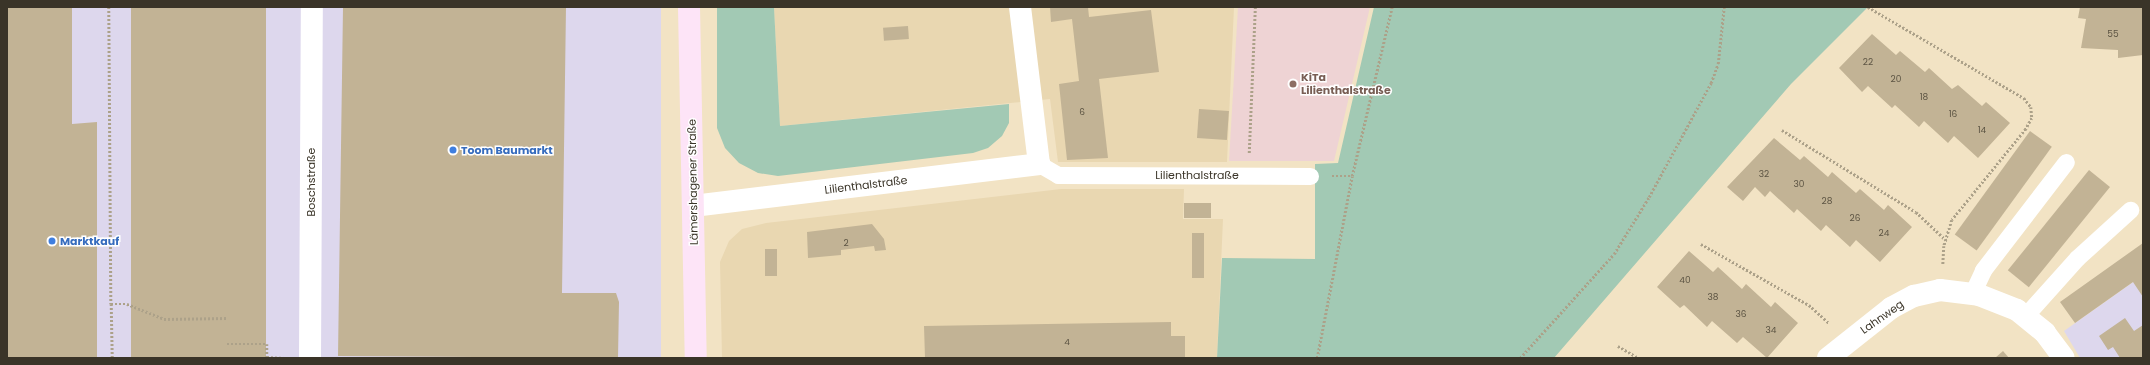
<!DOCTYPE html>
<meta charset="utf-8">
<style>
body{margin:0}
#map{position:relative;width:2150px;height:365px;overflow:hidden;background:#f2e3c4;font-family:Poppins,sans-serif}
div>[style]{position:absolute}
.commercial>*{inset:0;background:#ddd7ed;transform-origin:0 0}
.built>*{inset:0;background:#e9d7b1}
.education>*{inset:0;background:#eed3d4}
.green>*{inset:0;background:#a2c9b4}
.building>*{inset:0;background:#c2b395;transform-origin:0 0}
.path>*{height:2.5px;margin-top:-1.25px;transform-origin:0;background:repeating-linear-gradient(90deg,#aca189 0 2px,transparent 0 4px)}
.service>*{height:17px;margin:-8.5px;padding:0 8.5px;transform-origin:8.5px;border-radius:8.5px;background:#fff}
.minor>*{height:22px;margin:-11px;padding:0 11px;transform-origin:11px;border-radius:11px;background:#fff}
.secondary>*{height:22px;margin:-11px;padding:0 11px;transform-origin:11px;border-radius:11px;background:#fde4f7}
.dots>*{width:11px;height:11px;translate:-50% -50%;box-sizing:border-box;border:2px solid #fff;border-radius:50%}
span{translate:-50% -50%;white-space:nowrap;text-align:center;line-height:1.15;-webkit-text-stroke:3px #fff;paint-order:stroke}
.number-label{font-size:9px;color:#5c5443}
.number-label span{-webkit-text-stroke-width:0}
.education-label{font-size:11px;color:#785e54;font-weight:700}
.left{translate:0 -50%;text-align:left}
.shop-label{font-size:11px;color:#366cbe;font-weight:700}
.street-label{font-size:11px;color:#3a3428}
.frame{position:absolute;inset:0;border:8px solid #3a3428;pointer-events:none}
</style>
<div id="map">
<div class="commercial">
<div style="left:7px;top:7px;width:654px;height:351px"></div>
<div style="clip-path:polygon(2143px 275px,2143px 358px,2080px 358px,2064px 331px)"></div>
</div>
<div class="built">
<div style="clip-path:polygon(774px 7px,1234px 7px,1227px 162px,1058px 162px,1050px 99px,780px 126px)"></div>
<div style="clip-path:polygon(1061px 189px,1184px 189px,1183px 219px,1223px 219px,1217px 358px,722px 358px,720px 262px,729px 241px,742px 229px,766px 223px)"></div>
</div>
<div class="education">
<div style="clip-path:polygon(1238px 7px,1370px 7px,1334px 161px,1229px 161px)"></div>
</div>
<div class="green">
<div style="clip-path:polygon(717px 7px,774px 7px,780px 126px,1009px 104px,1009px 123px,1002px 136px,988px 148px,973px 153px,778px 176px,758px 173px,739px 163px,725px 148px,717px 128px)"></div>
<div style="clip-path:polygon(1374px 7px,1868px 7px,1791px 84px,1554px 358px,1217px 358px,1222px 258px,1315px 259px,1315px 164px,1338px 163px)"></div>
</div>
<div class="building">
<div style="clip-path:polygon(7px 7px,72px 7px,72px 124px,97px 122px,97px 358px,7px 358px)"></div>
<div style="left:131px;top:7px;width:135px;height:351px"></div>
<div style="clip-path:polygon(343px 7px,566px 7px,562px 293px,616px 293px,619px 302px,618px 358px,338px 356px)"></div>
<div style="clip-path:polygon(1050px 7px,1088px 7px,1089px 17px,1151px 10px,1159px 72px,1099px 79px,1108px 158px,1067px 160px,1059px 84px,1079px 81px,1072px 19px,1051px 22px)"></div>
<div style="clip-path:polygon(2080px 7px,2143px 7px,2143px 55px,2118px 58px,2118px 50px,2081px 48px,2086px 19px,2078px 18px)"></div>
<div style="left:908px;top:26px;width:13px;height:25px;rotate:86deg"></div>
<div style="clip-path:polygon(1872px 34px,1896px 55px,1900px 51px,1925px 72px,1929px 68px,1952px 89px,1958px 85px,1982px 106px,1986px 102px,2010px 123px,1978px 158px,1954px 136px,1948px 143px,1924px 121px,1919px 127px,1895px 105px,1892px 108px,1868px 86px,1862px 92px,1839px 68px)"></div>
<div style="left:1199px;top:109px;width:30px;height:29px;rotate:4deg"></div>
<div style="left:2030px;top:131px;width:27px;height:128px;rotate:36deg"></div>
<div style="clip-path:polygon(1774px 138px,1800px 160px,1804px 156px,1828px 177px,1832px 172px,1856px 193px,1860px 189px,1884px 210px,1888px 205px,1912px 227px,1880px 262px,1856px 240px,1850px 247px,1826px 225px,1821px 231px,1797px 209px,1794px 213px,1770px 191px,1765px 197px,1755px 187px,1743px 201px,1727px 187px)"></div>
<div style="left:2089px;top:170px;width:27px;height:129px;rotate:39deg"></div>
<div style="left:1184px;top:203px;width:27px;height:15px"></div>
<div style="clip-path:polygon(872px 224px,884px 239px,886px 250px,875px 251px,874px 246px,841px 250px,841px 255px,808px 258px,807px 232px)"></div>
<div style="left:1192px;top:233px;width:12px;height:45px"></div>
<div style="clip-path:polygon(2143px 243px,2143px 297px,2133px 282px,2075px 323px,2060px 302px)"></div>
<div style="left:765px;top:249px;width:12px;height:27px"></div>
<div style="clip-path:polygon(1689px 251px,1713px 272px,1718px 267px,1742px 289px,1746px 284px,1771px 307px,1775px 302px,1798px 323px,1767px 358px,1743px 337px,1737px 343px,1712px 321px,1707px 327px,1684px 305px,1680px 308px,1657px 287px)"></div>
<div style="clip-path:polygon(2125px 318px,2134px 331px,2143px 325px,2143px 358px,2120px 358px,2113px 347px,2108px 350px,2099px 336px)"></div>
<div style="clip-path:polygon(1171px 322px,1171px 336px,1185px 336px,1185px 358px,925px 358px,924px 326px)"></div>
<div style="clip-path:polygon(2003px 351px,2009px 358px,1995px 358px)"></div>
</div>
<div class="path">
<div style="left:109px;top:7px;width:297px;rotate:89.6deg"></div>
<div style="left:1795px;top:7px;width:7px"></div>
<div style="left:1868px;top:7px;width:181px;rotate:30.3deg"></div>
<div style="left:2024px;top:98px;width:11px;rotate:52deg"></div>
<div style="left:2031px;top:107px;width:11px;rotate:85deg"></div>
<div style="left:2032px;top:118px;width:13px;rotate:119deg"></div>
<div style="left:2026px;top:129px;width:117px;rotate:129.1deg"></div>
<div style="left:1952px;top:220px;width:27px;rotate:107deg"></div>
<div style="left:1944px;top:246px;width:18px;rotate:93deg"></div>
<div style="left:1782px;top:130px;width:157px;rotate:31.5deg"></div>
<div style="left:1916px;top:212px;width:41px;rotate:43deg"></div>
<div style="left:1249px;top:153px;width:146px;rotate:-87.6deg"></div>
<div style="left:1332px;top:176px;width:20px"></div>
<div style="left:1701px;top:244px;width:124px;rotate:29.5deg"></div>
<div style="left:1809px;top:305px;width:27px;rotate:42deg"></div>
<div style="left:227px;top:344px;width:40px"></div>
<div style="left:267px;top:344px;width:13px;rotate:90deg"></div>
<div style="left:267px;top:357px;width:17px;rotate:3deg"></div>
<div style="left:1618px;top:346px;width:24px;rotate:30deg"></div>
<div style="left:112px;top:358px;width:54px;rotate:-91.1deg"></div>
<div style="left:111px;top:304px;width:16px"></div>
<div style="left:127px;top:304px;width:40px;rotate:22deg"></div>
<div style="left:164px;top:319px;width:64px;rotate:-0.9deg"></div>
<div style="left:1317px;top:358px;width:185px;rotate:-79.1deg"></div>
<div style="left:1352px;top:176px;width:174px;rotate:-76.7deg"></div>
<div style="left:1520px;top:358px;width:140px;rotate:-47.9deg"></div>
<div style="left:1614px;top:254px;width:67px;rotate:-58.4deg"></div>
<div style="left:1649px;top:197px;width:130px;rotate:-61.5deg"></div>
<div style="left:1711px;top:83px;width:20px;rotate:-70deg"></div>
<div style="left:1718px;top:64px;width:57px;rotate:-84deg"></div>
</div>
<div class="service">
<div style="left:1039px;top:164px;width:22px;rotate:30deg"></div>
<div style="left:1058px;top:175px;width:252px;rotate:0.2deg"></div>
<div style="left:1972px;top:294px;width:26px;rotate:-65deg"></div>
<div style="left:1983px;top:270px;width:136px;rotate:-52.5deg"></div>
<div style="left:2025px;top:316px;width:78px;rotate:-48.1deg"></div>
<div style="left:2077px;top:258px;width:72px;rotate:-42.2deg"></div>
</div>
<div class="minor">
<div style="left:693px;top:206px;width:349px;rotate:-6.9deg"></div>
<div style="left:1039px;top:164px;width:158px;rotate:-96.9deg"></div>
<div style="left:310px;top:358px;width:351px;rotate:-89.7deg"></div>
<div style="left:1828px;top:358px;width:80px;rotate:-38.4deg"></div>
<div style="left:1891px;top:308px;width:26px;rotate:-28deg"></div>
<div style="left:1914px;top:296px;width:27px;rotate:-13deg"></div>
<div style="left:1940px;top:290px;width:39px;rotate:7deg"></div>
<div style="left:1979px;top:295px;width:41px;rotate:21.5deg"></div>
<div style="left:2017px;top:310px;width:36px;rotate:39deg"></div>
<div style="left:2045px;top:333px;width:31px;rotate:53deg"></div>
</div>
<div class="secondary">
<div style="left:689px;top:7px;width:351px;rotate:88.9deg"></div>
</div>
<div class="dots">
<div style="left:1293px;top:84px;background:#8d6e63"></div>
<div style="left:453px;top:150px;background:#3f7fe0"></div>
<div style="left:52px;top:241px;background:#3f7fe0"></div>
</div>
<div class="number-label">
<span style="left:2113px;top:34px">55</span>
<span style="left:1868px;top:62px">22</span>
<span style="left:1896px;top:79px">20</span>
<span style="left:1924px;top:97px">18</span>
<span style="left:1082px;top:112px">6</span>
<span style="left:1953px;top:114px">16</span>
<span style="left:1982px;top:130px">14</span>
<span style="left:1764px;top:174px">32</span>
<span style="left:1799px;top:184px">30</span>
<span style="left:1827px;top:201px">28</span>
<span style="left:1855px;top:218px">26</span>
<span style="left:1884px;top:233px">24</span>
<span style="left:846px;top:243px">2</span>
<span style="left:1685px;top:280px">40</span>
<span style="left:1713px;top:297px">38</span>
<span style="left:1741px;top:314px">36</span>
<span style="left:1771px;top:330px">34</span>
<span style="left:1067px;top:342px">4</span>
</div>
<div class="education-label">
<span class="left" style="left:1301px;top:84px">KiTa<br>Lilienthalstraße</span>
</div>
<div class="shop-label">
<span class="left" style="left:461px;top:150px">Toom Baumarkt</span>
<span class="left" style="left:60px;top:241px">Marktkauf</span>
</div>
<div class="street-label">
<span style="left:1197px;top:175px">Lilienthalstraße</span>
<span style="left:311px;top:182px;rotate:-90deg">Boschstraße</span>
<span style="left:693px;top:182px;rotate:-91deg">Lämershagener Straße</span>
<span style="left:866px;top:185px;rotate:-7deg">Lilienthalstraße</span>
<span style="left:1882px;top:317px;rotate:-35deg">Lahnweg</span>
</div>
<div class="frame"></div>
</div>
